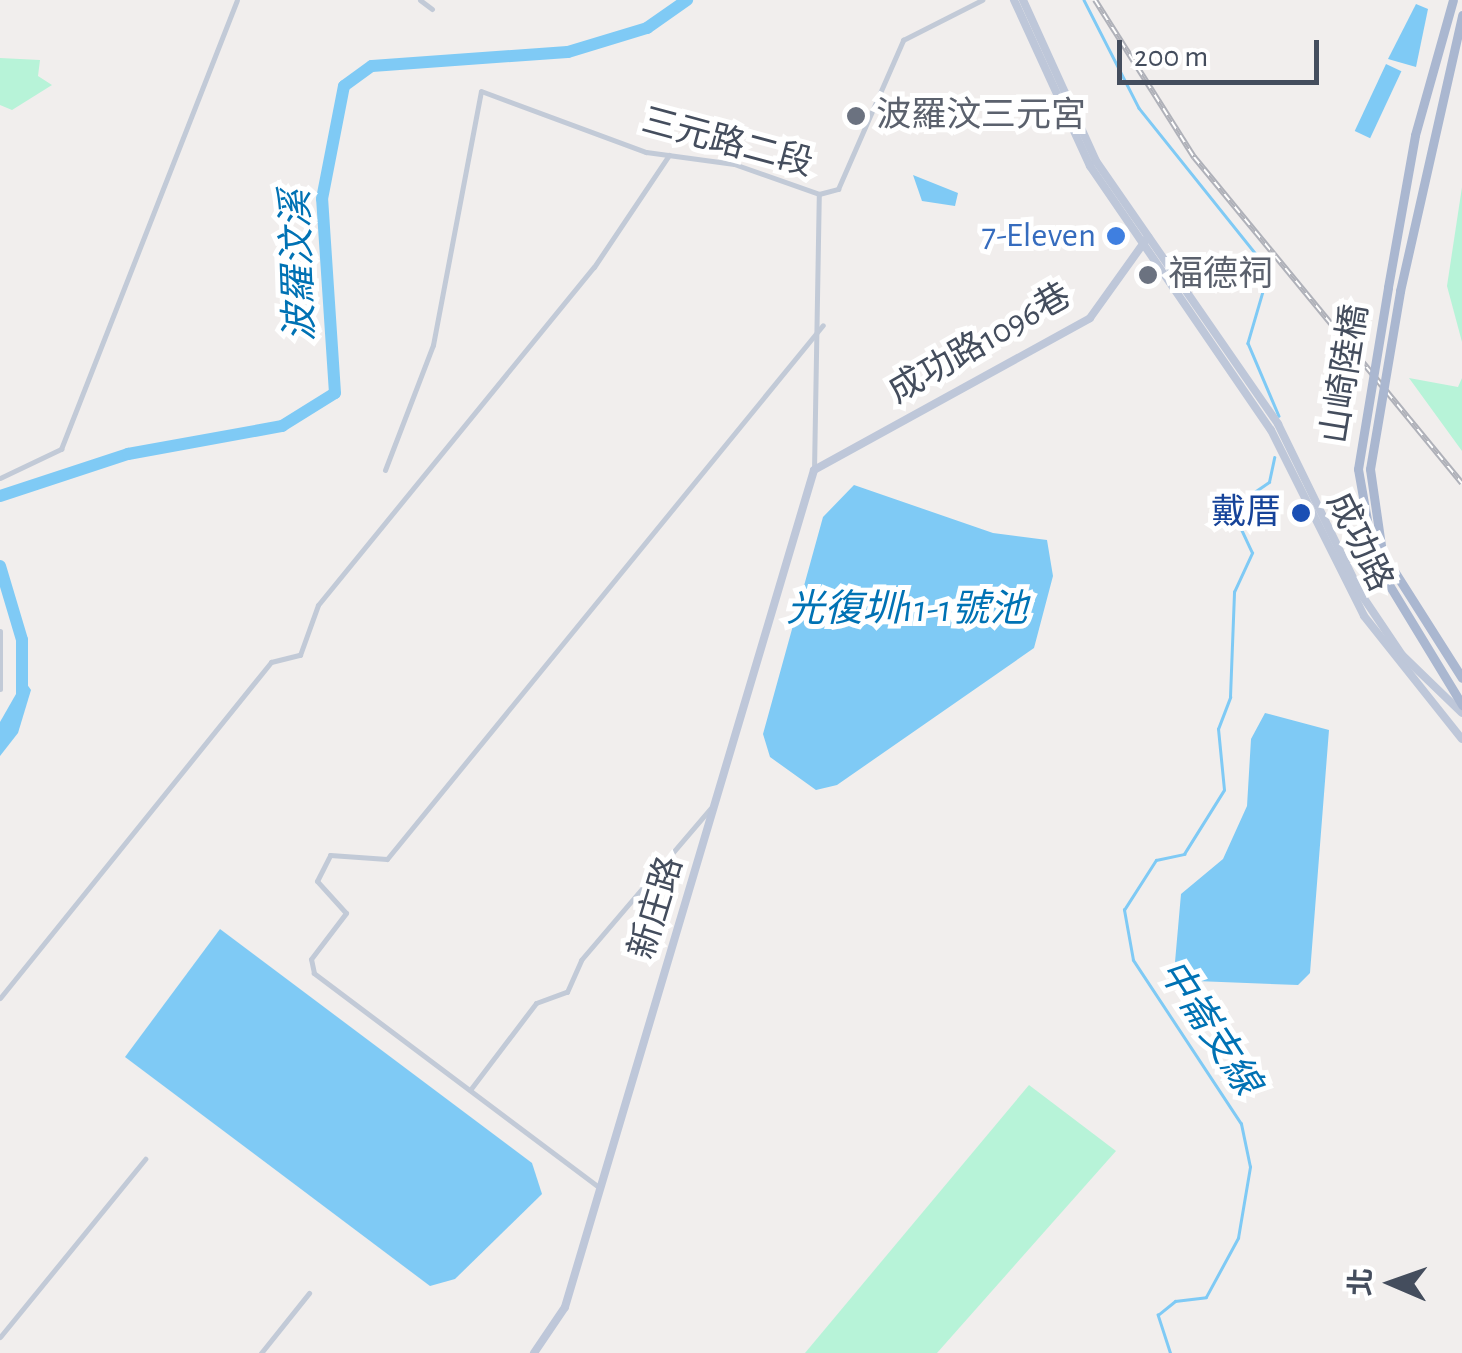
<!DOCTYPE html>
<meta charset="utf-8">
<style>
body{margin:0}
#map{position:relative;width:1462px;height:1353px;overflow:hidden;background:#f1eeed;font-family:"Alegreya Sans","Noto Sans TC",sans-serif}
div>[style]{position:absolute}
.green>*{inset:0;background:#b7f3d8}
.water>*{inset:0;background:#7fcaf5;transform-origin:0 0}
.stream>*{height:2.5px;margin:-1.25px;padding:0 1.25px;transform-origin:1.25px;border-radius:1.25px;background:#7fcaf5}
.river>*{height:12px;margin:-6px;padding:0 6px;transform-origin:6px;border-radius:6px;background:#7fcaf5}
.street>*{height:5px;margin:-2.5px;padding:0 2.5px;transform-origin:2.5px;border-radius:2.5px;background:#c2cad7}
.secondary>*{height:8px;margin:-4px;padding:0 4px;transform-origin:4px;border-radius:4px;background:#bec7d9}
.primary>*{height:9px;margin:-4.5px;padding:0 4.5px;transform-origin:4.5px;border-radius:4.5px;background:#aab7d0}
.rail>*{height:6px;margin-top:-3px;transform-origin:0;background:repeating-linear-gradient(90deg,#fff 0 8px,#afb1b9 0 16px);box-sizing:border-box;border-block:2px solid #afb1b9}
.primary-bridge>*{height:9px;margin:-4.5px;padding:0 4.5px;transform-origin:4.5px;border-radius:4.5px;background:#aab7d0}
.dots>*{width:28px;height:28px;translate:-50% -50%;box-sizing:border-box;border:5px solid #fff;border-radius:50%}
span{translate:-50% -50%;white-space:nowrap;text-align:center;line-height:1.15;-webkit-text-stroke:10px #fff;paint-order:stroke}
.worship-label{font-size:35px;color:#5b616d}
.left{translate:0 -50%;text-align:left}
.street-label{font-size:35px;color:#444d5d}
.shop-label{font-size:35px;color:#366cbe}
.right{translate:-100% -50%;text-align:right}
.transit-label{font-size:35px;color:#164399}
.water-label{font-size:38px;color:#0072b4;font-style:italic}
.north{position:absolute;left:1342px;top:1233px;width:100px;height:100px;-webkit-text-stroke:8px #fff;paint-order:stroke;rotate:272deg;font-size:28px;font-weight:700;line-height:40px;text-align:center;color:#444d5d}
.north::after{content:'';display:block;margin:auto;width:35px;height:45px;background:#444d5d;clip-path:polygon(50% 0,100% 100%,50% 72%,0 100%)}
.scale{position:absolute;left:1117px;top:40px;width:202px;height:45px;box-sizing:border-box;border:5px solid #444d5d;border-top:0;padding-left:12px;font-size:30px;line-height:35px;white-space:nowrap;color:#444d5d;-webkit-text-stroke:8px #fff;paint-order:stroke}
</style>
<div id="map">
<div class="green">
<div style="clip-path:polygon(0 58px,40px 60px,38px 76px,52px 85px,12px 110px,0 105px)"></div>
<div style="clip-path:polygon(1462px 187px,1462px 342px,1447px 286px)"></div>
<div style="clip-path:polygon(1409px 378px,1458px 387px,1462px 378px,1462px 451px)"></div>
<div style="clip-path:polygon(1029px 1085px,1116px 1151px,937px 1353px,805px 1353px)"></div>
</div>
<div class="water">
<div style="clip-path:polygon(1416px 4px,1428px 9px,1416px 67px,1388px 59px)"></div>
<div style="left:1386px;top:64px;width:17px;height:74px;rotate:25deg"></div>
<div style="clip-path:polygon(913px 175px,958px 193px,955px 206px,922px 201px)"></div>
<div style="clip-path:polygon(854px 485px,993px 533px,1047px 540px,1053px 576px,1034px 648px,837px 785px,816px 790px,770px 757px,763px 734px,823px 517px)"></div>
<div style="clip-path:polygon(24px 680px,31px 690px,18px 733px,0 756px,0 722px)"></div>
<div style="clip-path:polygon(1265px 713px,1329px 730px,1310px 973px,1298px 985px,1196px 981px,1175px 962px,1181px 894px,1223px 859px,1247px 806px,1251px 739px)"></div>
<div style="clip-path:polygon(220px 929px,532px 1163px,542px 1194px,455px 1279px,430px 1286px,125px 1057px)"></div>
</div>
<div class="stream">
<div style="left:1084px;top:0;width:121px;rotate:63deg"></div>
<div style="left:1139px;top:108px;width:192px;rotate:51.3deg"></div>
<div style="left:1259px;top:258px;width:22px;rotate:68deg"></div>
<div style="left:1267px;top:278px;width:68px;rotate:106.3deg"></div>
<div style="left:1248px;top:343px;width:79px;rotate:67deg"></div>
<div style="left:1170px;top:1353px;width:40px;rotate:-108deg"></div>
<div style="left:1158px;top:1315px;width:22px;rotate:-39deg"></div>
<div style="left:1175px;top:1301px;width:31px;rotate:-7deg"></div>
<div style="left:1206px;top:1297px;width:67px;rotate:-61.5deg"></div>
<div style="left:1238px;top:1238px;width:72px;rotate:-80.4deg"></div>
<div style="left:1250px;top:1167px;width:44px;rotate:-101.8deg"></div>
<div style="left:1241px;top:1124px;width:196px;rotate:-123.4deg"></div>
<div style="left:1133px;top:960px;width:51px;rotate:-100.2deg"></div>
<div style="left:1124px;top:910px;width:59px;rotate:-57.4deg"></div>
<div style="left:1156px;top:860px;width:29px;rotate:-12deg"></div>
<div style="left:1184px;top:854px;width:75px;rotate:-58deg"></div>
<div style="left:1224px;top:790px;width:61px;rotate:-95.6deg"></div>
<div style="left:1218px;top:729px;width:34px;rotate:-69deg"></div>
<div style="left:1230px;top:697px;width:105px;rotate:-87.8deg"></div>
<div style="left:1234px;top:592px;width:43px;rotate:-65.2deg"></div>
<div style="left:1252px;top:553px;width:50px;rotate:-115deg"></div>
<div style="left:1231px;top:508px;width:46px;rotate:-34.4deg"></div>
<div style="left:1269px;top:482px;width:25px;rotate:-78deg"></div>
</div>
<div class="river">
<div style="left:0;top:496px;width:135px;rotate:-18.2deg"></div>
<div style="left:128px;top:454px;width:157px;rotate:-10.3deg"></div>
<div style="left:282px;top:426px;width:62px;rotate:-31.9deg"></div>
<div style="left:335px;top:393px;width:194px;rotate:-93.8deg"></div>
<div style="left:322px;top:199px;width:115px;rotate:-79deg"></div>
<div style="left:344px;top:86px;width:34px;rotate:-36deg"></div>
<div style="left:372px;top:66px;width:196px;rotate:-4.1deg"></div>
<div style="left:568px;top:52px;width:83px;rotate:-16.9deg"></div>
<div style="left:647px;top:28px;width:49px;rotate:-35deg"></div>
<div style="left:0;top:566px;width:77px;rotate:73.4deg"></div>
<div style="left:22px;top:640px;width:55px;rotate:90deg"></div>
</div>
<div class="street">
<div style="left:420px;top:0;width:15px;rotate:37deg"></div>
<div style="left:385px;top:470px;width:134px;rotate:-69deg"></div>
<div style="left:433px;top:345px;width:258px;rotate:-79.3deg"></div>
<div style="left:481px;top:91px;width:176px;rotate:20.3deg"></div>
<div style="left:646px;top:152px;width:89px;rotate:7.8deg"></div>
<div style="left:734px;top:164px;width:90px;rotate:19.4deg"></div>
<div style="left:819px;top:194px;width:20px;rotate:-15deg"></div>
<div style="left:838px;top:189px;width:163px;rotate:-66.4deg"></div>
<div style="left:903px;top:40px;width:89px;rotate:-26.9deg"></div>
<div style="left:814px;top:470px;width:276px;rotate:-89deg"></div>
<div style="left:0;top:478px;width:68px;rotate:-25.4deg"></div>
<div style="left:61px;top:449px;width:482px;rotate:-68.6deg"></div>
<div style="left:0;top:631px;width:58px;rotate:90deg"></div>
<div style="left:0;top:998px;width:432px;rotate:-51.1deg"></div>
<div style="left:271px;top:662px;width:30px;rotate:-14deg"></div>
<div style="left:300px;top:655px;width:53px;rotate:-70.2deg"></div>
<div style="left:318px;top:605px;width:436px;rotate:-50.8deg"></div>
<div style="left:594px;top:267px;width:135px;rotate:-56.2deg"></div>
<div style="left:470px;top:1090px;width:109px;rotate:-52.8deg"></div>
<div style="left:536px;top:1003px;width:33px;rotate:-20deg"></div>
<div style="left:567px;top:992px;width:35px;rotate:-66deg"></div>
<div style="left:581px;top:960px;width:199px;rotate:-49.5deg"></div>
<div style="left:600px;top:1188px;width:358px;rotate:-143.1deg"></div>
<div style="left:314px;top:973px;width:14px;rotate:-102deg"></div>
<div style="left:311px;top:959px;width:58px;rotate:-52.7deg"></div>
<div style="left:346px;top:913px;width:43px;rotate:-132.2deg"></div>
<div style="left:317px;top:881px;width:29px;rotate:-63deg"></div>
<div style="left:330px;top:855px;width:57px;rotate:4deg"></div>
<div style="left:387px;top:859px;width:689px;rotate:-50.77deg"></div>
<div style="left:0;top:1337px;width:230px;rotate:-50.8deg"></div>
<div style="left:261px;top:1353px;width:77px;rotate:-51.3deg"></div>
</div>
<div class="secondary">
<div style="left:1014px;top:0;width:183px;rotate:65.4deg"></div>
<div style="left:1090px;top:166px;width:320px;rotate:55.6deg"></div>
<div style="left:1271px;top:430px;width:208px;rotate:63.4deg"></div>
<div style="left:1364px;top:616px;width:157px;rotate:51.5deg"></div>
<div style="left:1023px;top:0;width:177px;rotate:65.6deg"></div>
<div style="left:1096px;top:161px;width:320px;rotate:55.3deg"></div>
<div style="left:1278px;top:424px;width:189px;rotate:64deg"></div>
<div style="left:1361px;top:594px;width:73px;rotate:56.1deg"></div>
<div style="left:1402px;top:655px;width:83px;rotate:44deg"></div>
<div style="left:534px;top:1353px;width:55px;rotate:-56deg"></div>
<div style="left:565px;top:1307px;width:873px;rotate:-73.43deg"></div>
<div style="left:814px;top:470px;width:315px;rotate:-28.8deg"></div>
<div style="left:1090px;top:318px;width:100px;rotate:-54.4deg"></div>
</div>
<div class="primary">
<div style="left:1388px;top:287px;width:154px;rotate:-79.9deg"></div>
<div style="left:1415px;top:135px;width:140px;rotate:-74.3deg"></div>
<div style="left:1400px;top:291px;width:283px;rotate:-77.3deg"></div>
<div style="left:1358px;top:469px;width:92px;rotate:80deg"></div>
<div style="left:1374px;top:560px;width:170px;rotate:58.7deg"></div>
<div style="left:1370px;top:469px;width:84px;rotate:81.8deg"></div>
<div style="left:1382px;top:552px;width:149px;rotate:57.6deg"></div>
</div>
<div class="rail">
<div style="left:1095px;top:0;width:186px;rotate:57.8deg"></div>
<div style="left:1194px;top:157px;width:422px;rotate:50.6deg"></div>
</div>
<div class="primary-bridge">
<div style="left:1358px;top:469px;width:184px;rotate:-80.6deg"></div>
<div style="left:1370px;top:469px;width:181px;rotate:-80.4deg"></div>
</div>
<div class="dots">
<div style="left:856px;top:116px;background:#6b7280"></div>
<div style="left:1116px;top:236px;background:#3f7fe0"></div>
<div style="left:1148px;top:275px;background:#6b7280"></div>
<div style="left:1301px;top:513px;background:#1a4fb4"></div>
</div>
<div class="worship-label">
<span class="left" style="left:876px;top:116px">波羅汶三元宮</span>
<span class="left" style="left:1168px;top:275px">福德祠</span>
</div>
<div class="street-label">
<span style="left:727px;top:143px;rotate:15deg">三元路二段</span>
<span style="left:980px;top:344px;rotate:-30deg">成功路1096巷</span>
<span style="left:1346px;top:374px;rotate:-81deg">山崎陸橋</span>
<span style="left:1359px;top:542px;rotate:64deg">成功路</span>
<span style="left:657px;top:908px;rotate:-73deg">新庄路</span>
</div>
<div class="shop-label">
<span class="right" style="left:1096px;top:236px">7-Eleven</span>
</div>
<div class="transit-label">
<span class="right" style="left:1281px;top:513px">戴厝</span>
</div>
<div class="water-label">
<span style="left:300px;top:266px;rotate:-92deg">波羅汶溪</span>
<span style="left:907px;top:611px">光復圳11-1號池</span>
<span style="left:1208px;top:1028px;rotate:57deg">中崙支線</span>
</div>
<div class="north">北</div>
<div class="scale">200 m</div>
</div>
